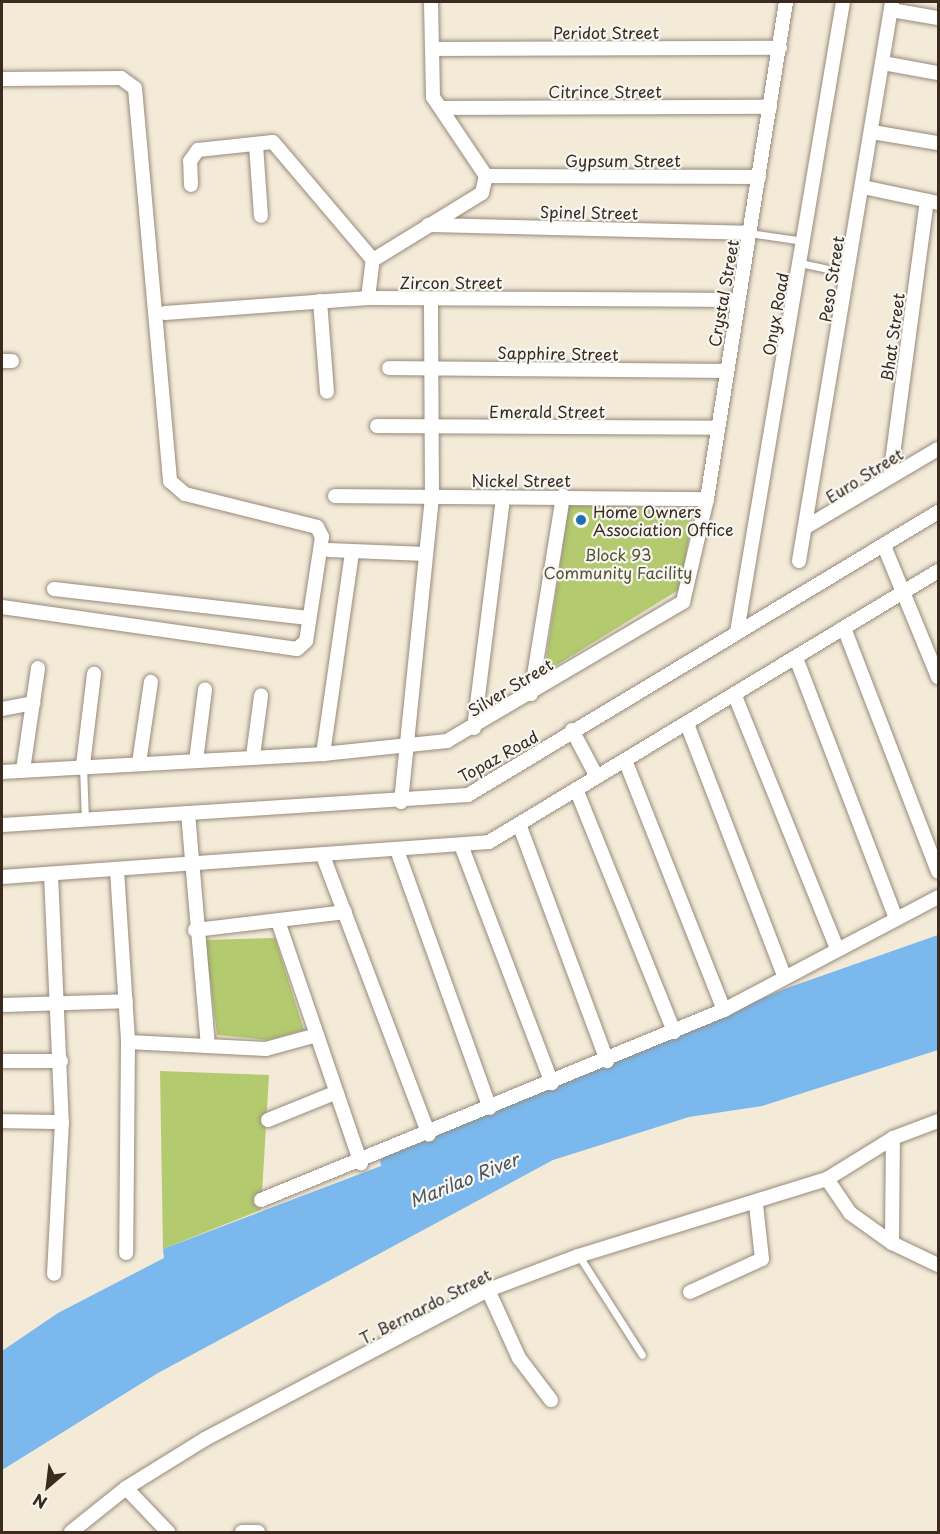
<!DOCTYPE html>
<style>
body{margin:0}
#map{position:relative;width:940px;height:1534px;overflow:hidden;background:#f3ead8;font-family:"Playpen Sans",sans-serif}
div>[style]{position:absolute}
.green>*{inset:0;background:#b3ca6f}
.water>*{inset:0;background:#7ab8ed}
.roads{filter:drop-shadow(0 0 2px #978a7b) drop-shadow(0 0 2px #978a7b)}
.lane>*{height:7px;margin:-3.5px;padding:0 3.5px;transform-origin:3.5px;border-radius:3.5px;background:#fff}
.street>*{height:14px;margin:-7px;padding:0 7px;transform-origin:7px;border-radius:7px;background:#fff}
.dots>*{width:16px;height:16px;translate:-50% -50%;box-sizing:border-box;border:3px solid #f6f6f2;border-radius:50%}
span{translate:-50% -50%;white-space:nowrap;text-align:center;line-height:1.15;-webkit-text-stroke:4.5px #f6f6f2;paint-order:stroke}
.street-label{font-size:16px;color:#3b2a1e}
.poi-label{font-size:16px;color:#3b2a1e}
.left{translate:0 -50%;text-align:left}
.park-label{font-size:16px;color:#595232}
.water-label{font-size:18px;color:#4e555c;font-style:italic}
.frame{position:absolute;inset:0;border:3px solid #3b2a1e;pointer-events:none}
.north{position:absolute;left:18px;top:1456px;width:60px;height:60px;-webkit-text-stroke:4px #f6f6f2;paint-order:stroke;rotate:208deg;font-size:16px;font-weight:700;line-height:24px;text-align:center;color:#3b2a1e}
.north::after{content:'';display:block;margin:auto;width:21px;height:27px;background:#3b2a1e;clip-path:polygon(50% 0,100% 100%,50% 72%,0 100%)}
</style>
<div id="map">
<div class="green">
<div style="clip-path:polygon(569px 505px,694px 509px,680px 589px,544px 673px)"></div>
<div style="clip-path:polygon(275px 938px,304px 1030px,268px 1040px,217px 1035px,205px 940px)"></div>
<div style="clip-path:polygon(160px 1071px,269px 1075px,261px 1210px,163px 1249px)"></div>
</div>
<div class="water">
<div style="clip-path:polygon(938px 935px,938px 1050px,762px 1106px,689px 1117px,553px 1160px,158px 1373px,2px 1470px,2px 1351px,58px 1313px,164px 1258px,163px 1249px,381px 1166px,380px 1159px,787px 988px)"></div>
</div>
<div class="roads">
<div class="lane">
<div style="left:749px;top:233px;width:55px;rotate:8.4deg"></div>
<div style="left:800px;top:263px;width:48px;rotate:12deg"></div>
<div style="left:83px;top:766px;width:54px;rotate:87.9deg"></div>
<div style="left:579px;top:1256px;width:117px;rotate:57.5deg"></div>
</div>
<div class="street">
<div style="left:891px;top:10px;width:48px;rotate:9.7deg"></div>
<div style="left:432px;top:49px;width:348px;rotate:-0.2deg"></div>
<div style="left:883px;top:63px;width:56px;rotate:10.3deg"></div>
<div style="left:2px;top:79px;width:119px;rotate:-0.5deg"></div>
<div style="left:121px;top:78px;width:17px;rotate:36deg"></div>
<div style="left:135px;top:88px;width:395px;rotate:84.9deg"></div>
<div style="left:170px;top:481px;width:20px;rotate:41deg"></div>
<div style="left:185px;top:494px;width:136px;rotate:14deg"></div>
<div style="left:317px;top:527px;width:11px;rotate:63deg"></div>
<div style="left:322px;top:537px;width:105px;rotate:98.7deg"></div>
<div style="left:306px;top:641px;width:12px;rotate:138deg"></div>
<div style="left:297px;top:649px;width:298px;rotate:-171.9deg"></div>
<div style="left:441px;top:108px;width:329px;rotate:-0.2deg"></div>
<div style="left:872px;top:132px;width:67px;rotate:9.5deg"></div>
<div style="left:256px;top:145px;width:71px;rotate:86deg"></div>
<div style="left:486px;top:176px;width:273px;rotate:0.2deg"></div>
<div style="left:191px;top:185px;width:24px;rotate:-92deg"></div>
<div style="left:190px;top:161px;width:14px;rotate:-54deg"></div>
<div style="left:198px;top:150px;width:75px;rotate:-6.1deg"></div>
<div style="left:273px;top:142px;width:155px;rotate:49.7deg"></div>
<div style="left:863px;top:187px;width:77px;rotate:12deg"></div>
<div style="left:428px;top:225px;width:321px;rotate:1.4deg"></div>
<div style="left:368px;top:298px;width:38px;rotate:-83deg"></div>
<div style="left:373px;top:260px;width:128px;rotate:-31.6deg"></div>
<div style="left:482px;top:193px;width:17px;rotate:-77deg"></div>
<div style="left:486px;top:176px;width:95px;rotate:-123.9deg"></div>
<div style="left:433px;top:97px;width:95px;rotate:-91.2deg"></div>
<div style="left:320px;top:301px;width:91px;rotate:85.6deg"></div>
<div style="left:165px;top:313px;width:204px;rotate:-4.2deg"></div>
<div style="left:368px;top:298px;width:370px;rotate:0.3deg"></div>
<div style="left:2px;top:361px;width:10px"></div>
<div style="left:389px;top:368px;width:337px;rotate:0.5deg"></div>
<div style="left:377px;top:426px;width:340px;rotate:0.3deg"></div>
<div style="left:890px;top:477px;width:278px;rotate:-82.4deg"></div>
<div style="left:335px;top:496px;width:372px;rotate:0.5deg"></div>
<div style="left:806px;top:527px;width:153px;rotate:-30.6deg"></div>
<div style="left:884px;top:546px;width:142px;rotate:67.6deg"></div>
<div style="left:329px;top:550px;width:96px;rotate:2.4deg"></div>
<div style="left:799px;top:561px;width:567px;rotate:-80.55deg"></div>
<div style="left:54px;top:589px;width:256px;rotate:6.5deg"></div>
<div style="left:844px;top:628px;width:261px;rotate:68.9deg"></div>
<div style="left:737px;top:632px;width:639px;rotate:-80.45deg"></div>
<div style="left:796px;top:658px;width:279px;rotate:69deg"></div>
<div style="left:531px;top:694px;width:201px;rotate:-80.8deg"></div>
<div style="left:735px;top:696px;width:273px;rotate:68deg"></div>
<div style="left:2px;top:709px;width:32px;rotate:-11deg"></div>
<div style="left:687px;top:724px;width:269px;rotate:68.9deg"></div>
<div style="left:474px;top:728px;width:233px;rotate:-82.8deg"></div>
<div style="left:572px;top:730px;width:53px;rotate:62deg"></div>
<div style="left:323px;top:754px;width:204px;rotate:-81.8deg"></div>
<div style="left:253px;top:756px;width:61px;rotate:-82.4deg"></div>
<div style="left:625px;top:760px;width:269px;rotate:68.4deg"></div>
<div style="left:196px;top:761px;width:72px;rotate:-82.8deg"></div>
<div style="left:139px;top:763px;width:82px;rotate:-81.6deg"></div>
<div style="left:83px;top:765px;width:92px;rotate:-83.1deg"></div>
<div style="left:23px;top:770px;width:103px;rotate:-81.6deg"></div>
<div style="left:2px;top:772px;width:322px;rotate:-3.2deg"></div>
<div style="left:323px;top:754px;width:125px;rotate:-6deg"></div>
<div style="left:447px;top:741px;width:274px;rotate:-30.5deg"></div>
<div style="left:683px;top:602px;width:106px;rotate:-76.9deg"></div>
<div style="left:707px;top:499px;width:503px;rotate:-80.97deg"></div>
<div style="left:576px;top:789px;width:262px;rotate:68deg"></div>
<div style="left:401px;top:802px;width:307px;rotate:-84.2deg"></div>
<div style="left:432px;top:497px;width:198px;rotate:-90.3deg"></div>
<div style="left:188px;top:813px;width:233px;rotate:85.1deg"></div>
<div style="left:519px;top:824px;width:253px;rotate:69.6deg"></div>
<div style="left:2px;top:825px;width:467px;rotate:-3.7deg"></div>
<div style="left:468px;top:795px;width:549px;rotate:-31.05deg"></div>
<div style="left:461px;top:845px;width:255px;rotate:69.1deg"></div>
<div style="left:397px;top:850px;width:274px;rotate:70.2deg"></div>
<div style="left:323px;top:856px;width:298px;rotate:69.2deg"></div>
<div style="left:117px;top:870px;width:172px;rotate:86.3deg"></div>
<div style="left:128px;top:1042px;width:211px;rotate:90.5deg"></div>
<div style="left:51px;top:874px;width:248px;rotate:87.5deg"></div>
<div style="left:62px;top:1122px;width:152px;rotate:93deg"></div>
<div style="left:2px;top:877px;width:488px;rotate:-4.1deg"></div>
<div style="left:489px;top:842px;width:524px;rotate:-31.11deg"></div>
<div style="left:279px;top:924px;width:253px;rotate:71.1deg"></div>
<div style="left:195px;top:930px;width:151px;rotate:-6.8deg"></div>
<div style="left:2px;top:1005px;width:124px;rotate:-1.8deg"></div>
<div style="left:128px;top:1042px;width:138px;rotate:2.9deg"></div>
<div style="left:266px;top:1049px;width:53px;rotate:-15.4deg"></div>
<div style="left:4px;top:1061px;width:57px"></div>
<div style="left:268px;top:1120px;width:74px;rotate:-22.1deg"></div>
<div style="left:2px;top:1121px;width:60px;rotate:1deg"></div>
<div style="left:827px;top:1179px;width:41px;rotate:55.9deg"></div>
<div style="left:850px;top:1213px;width:52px;rotate:35.5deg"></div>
<div style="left:892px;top:1243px;width:51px;rotate:25.6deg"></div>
<div style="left:261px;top:1200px;width:500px;rotate:-22.31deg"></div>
<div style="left:724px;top:1010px;width:242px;rotate:-27.8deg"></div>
<div style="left:892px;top:1243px;width:105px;rotate:-89.5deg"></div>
<div style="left:488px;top:1290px;width:75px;rotate:65.5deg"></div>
<div style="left:519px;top:1358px;width:53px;rotate:52.7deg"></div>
<div style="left:690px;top:1292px;width:79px;rotate:-24.6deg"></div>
<div style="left:762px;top:1259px;width:54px;rotate:-96.3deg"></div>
<div style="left:126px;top:1488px;width:61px;rotate:46.3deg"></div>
<div style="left:71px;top:1532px;width:70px;rotate:-38.7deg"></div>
<div style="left:126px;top:1488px;width:93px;rotate:-31.8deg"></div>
<div style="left:205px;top:1439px;width:320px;rotate:-27.8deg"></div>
<div style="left:488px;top:1290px;width:96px;rotate:-20.7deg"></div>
<div style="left:578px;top:1256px;width:261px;rotate:-17.2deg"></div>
<div style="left:827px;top:1179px;width:78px;rotate:-31.8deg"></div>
<div style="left:893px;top:1138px;width:48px;rotate:-20.7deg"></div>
<div style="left:242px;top:1532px;width:16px"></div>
</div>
</div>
<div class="dots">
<div style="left:581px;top:520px;background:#1f6fb2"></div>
</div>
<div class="street-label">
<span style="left:606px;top:32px">Peridot Street</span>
<span style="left:605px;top:91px">Citrince Street</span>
<span style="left:623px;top:160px">Gypsum Street</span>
<span style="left:589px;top:212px;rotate:1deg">Spinel Street</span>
<span style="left:831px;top:279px;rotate:-81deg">Peso Street</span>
<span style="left:451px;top:282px">Zircon Street</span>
<span style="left:723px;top:293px;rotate:-80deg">Crystal Street</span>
<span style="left:775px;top:314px;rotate:-80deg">Onyx Road</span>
<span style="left:892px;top:337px;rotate:-82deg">Bhat Street</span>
<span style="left:558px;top:353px;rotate:1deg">Sapphire Street</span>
<span style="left:547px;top:411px">Emerald Street</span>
<span style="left:864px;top:475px;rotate:-32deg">Euro Street</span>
<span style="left:521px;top:480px">Nickel Street</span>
<span style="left:510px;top:687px;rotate:-31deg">Silver Street</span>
<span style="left:498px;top:756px;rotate:-29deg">Topaz Road</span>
<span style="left:425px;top:1306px;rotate:-27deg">T. Bernardo Street</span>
</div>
<div class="poi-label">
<span class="left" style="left:593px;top:520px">Home Owners<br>Association Office</span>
</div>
<div class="park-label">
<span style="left:618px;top:563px">Block 93<br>Community Facility</span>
</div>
<div class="water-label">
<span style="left:464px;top:1180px;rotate:-22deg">Marilao River</span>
</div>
<div class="frame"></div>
<div class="north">N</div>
</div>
